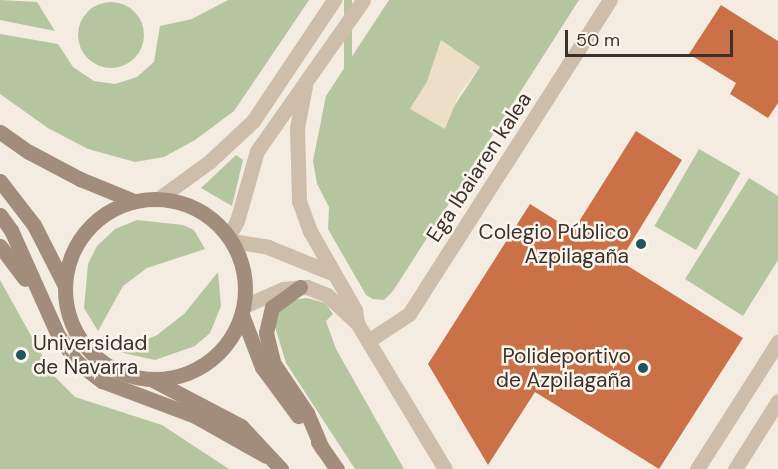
<!DOCTYPE html>
<meta charset="utf-8">
<style>
body{margin:0}
#map{position:relative;width:778px;height:469px;overflow:hidden;background:#f4ece0;font-family:"DM Sans",sans-serif}
div>[style]{position:absolute}
.green>*{inset:0;background:#b5c59f;transform-origin:0 0}
.round{border-radius:50%}
.plaza>*{inset:0;background:#eddfc7}
.building>*{inset:0;background:#cb7148}
.tertiary>*{height:15px;margin:-7.5px;padding:0 7.5px;transform-origin:7.5px;border-radius:7.5px;background:#cebdab}
.secondary>*{height:15px;margin:-7.5px;padding:0 7.5px;transform-origin:7.5px;border-radius:7.5px;background:#a28c7c}
.secondary>.ring{margin:-7.5px;padding:0;box-sizing:content-box;background:none;border:15px solid #a28c7c;border-radius:50%}
.dots>*{width:16px;height:16px;translate:-50% -50%;box-sizing:border-box;border:3px solid #fbf6ed;border-radius:50%}
span{translate:-50% -50%;white-space:nowrap;text-align:center;line-height:1.15;-webkit-text-stroke:5px #fbf6ed;paint-order:stroke}
.street-label{font-size:21px;color:#3b312a}
.poi-label{font-size:21px;color:#3b312a}
.right{translate:-100% -50%;text-align:right}
.left{translate:0 -50%;text-align:left}
.scale{position:absolute;left:565px;top:30px;width:168px;height:27px;box-sizing:border-box;border:3px solid #3b312a;border-top:0;padding-left:8px;font-size:18px;line-height:21px;white-space:nowrap;color:#3b312a;-webkit-text-stroke:4px #fbf6ed;paint-order:stroke}
</style>
<div id="map">
<div class="green">
<i style="clip-path:polygon(0 0,37px 2px,55px 31px,0 20px)"></i>
<i style="clip-path:polygon(228px 0,309px 0,234px 111px,195px 140px,164px 157px,135px 162px,88px 149px,48px 128px,0 94px,0 34px,58px 44px,73px 67px,94px 81px,115px 84px,137px 77px,154px 62px,160px 26px,192px 19px)"></i>
<i style="left:344px;top:0;width:8px;height:165px"></i>
<i style="clip-path:polygon(evenodd,389px 0,579px 0,393px 291px,384px 300px,373px 299px,366px 295px,328px 229px,329px 207px,317px 184px,313px 161px,326px 96px,389px 0,441px 41px,480px 67px,453px 108px,410px 109px,427px 82px,441px 41px)"></i>
<i class="round" style="left:78px;top:2px;width:66px;height:66px"></i>
<i style="left:699px;top:149px;width:48px;height:89px;rotate:30deg"></i>
<i style="clip-path:polygon(236px 155px,243px 160px,232px 206px,201px 188px)"></i>
<i style="clip-path:polygon(749px 178px,778px 196px,778px 260px,743px 316px,685px 279px)"></i>
<i style="clip-path:polygon(137px 220px,183px 225px,194px 230px,205px 249px,147px 268px,123px 286px,98px 331px,84px 308px,88px 264px,97px 246px,115px 229px)"></i>
<i style="clip-path:polygon(218px 272px,221px 306px,210px 333px,195px 346px,155px 360px,119px 352px,157px 335px,184px 314px)"></i>
<i style="clip-path:polygon(0 280px,53px 375px,75px 397px,162px 425px,229px 469px,0 469px)"></i>
<i style="clip-path:polygon(307px 298px,325px 303px,333px 314px,326px 321px,336px 349px,404px 469px,355px 469px,286px 363px,274px 323px,277px 313px,291px 300px)"></i>
</div>
<div class="plaza">
<i style="clip-path:polygon(441px 40px,480px 67px,459px 94px,445px 129px,410px 109px,427px 82px)"></i>
</div>
<div class="building">
<i style="clip-path:polygon(721px 5px,778px 41px,778px 103px,768px 118px,730px 94px,736px 83px,689px 54px)"></i>
<i style="clip-path:polygon(636px 131px,682px 160px,620px 261px,743px 338px,659px 469px,535px 392px,488px 465px,428px 364px,530px 204px,573px 231px)"></i>
</div>
<div class="tertiary">
<i style="left:305px;top:86px;width:43px;rotate:100.8deg"></i>
<i style="left:297px;top:128px;width:73px;rotate:88.4deg"></i>
<i style="left:299px;top:201px;width:32px;rotate:70deg"></i>
<i style="left:310px;top:231px;width:91px;rotate:60.3deg"></i>
<i style="left:355px;top:310px;width:13px;rotate:81deg"></i>
<i style="left:357px;top:323px;width:170px;rotate:58.9deg"></i>
<i style="left:158px;top:199px;width:63px;rotate:-36deg"></i>
<i style="left:209px;top:162px;width:60px;rotate:-43deg"></i>
<i style="left:253px;top:121px;width:146px;rotate:-56.2deg"></i>
<i style="left:228px;top:237px;width:18px;rotate:-61deg"></i>
<i style="left:237px;top:221px;width:73px;rotate:-74.1deg"></i>
<i style="left:257px;top:151px;width:184px;rotate:-54.9deg"></i>
<i style="left:232px;top:241px;width:36px;rotate:9deg"></i>
<i style="left:268px;top:247px;width:69px;rotate:22.1deg"></i>
<i style="left:244px;top:306px;width:43px;rotate:-23.6deg"></i>
<i style="left:283px;top:289px;width:24px;rotate:-5deg"></i>
<i style="left:307px;top:287px;width:22px;rotate:22deg"></i>
<i style="left:327px;top:295px;width:41px;rotate:43deg"></i>
<i style="left:368px;top:341px;width:49px;rotate:-33.4deg"></i>
<i style="left:409px;top:314px;width:373px;rotate:-57.4deg"></i>
<i style="left:697px;top:469px;width:151px;rotate:-57.5deg"></i>
<i style="left:735px;top:469px;width:80px;rotate:-57.7deg"></i>
</div>
<div class="secondary">
<i style="left:0;top:132px;width:35px;rotate:35deg"></i>
<i style="left:29px;top:152px;width:58px;rotate:27.9deg"></i>
<i style="left:80px;top:179px;width:58px;rotate:22.2deg"></i>
<i style="left:0;top:181px;width:56px;rotate:52.3deg"></i>
<i style="left:34px;top:225px;width:66px;rotate:63deg"></i>
<i class="ring" style="left:65px;top:199px;width:165px;height:165px"></i>
<i style="left:0;top:215px;width:19px;rotate:54deg"></i>
<i style="left:11px;top:230px;width:115px;rotate:65.9deg"></i>
<i style="left:58px;top:335px;width:32px;rotate:55deg"></i>
<i style="left:76px;top:361px;width:33px;rotate:38deg"></i>
<i style="left:102px;top:381px;width:99px;rotate:20.6deg"></i>
<i style="left:195px;top:416px;width:81px;rotate:29.4deg"></i>
<i style="left:0;top:246px;width:41px;rotate:52.9deg"></i>
<i style="left:300px;top:287px;width:34px;rotate:144deg"></i>
<i style="left:272px;top:307px;width:27px;rotate:103deg"></i>
<i style="left:266px;top:333px;width:32px;rotate:76deg"></i>
<i style="left:274px;top:364px;width:59px;rotate:56deg"></i>
<i style="left:307px;top:413px;width:38px;rotate:67deg"></i>
<i style="left:242px;top:315px;width:56px;rotate:69deg"></i>
<i style="left:262px;top:367px;width:61px;rotate:53.7deg"></i>
<i style="left:153px;top:380px;width:99px;rotate:27.6deg"></i>
<i style="left:241px;top:426px;width:59px;rotate:47.1deg"></i>
<i style="left:318px;top:442px;width:33px;rotate:55deg"></i>
</div>
<div class="dots">
<i style="left:641px;top:244px;background:#1d565f"></i>
<i style="left:21px;top:355px;background:#1d565f"></i>
<i style="left:643px;top:368px;background:#1d565f"></i>
</div>
<div class="street-label">
<span style="left:479px;top:167px;rotate:-57deg">Ega Ibaiaren kalea</span>
</div>
<div class="poi-label">
<span class="right" style="left:629px;top:244px">Colegio Público<br>Azpilagaña</span>
<span class="left" style="left:33px;top:355px">Universidad<br>de Navarra</span>
<span class="right" style="left:631px;top:368px">Polideportivo<br>de Azpilagaña</span>
</div>
<div class="scale">50 m</div>
</div>
